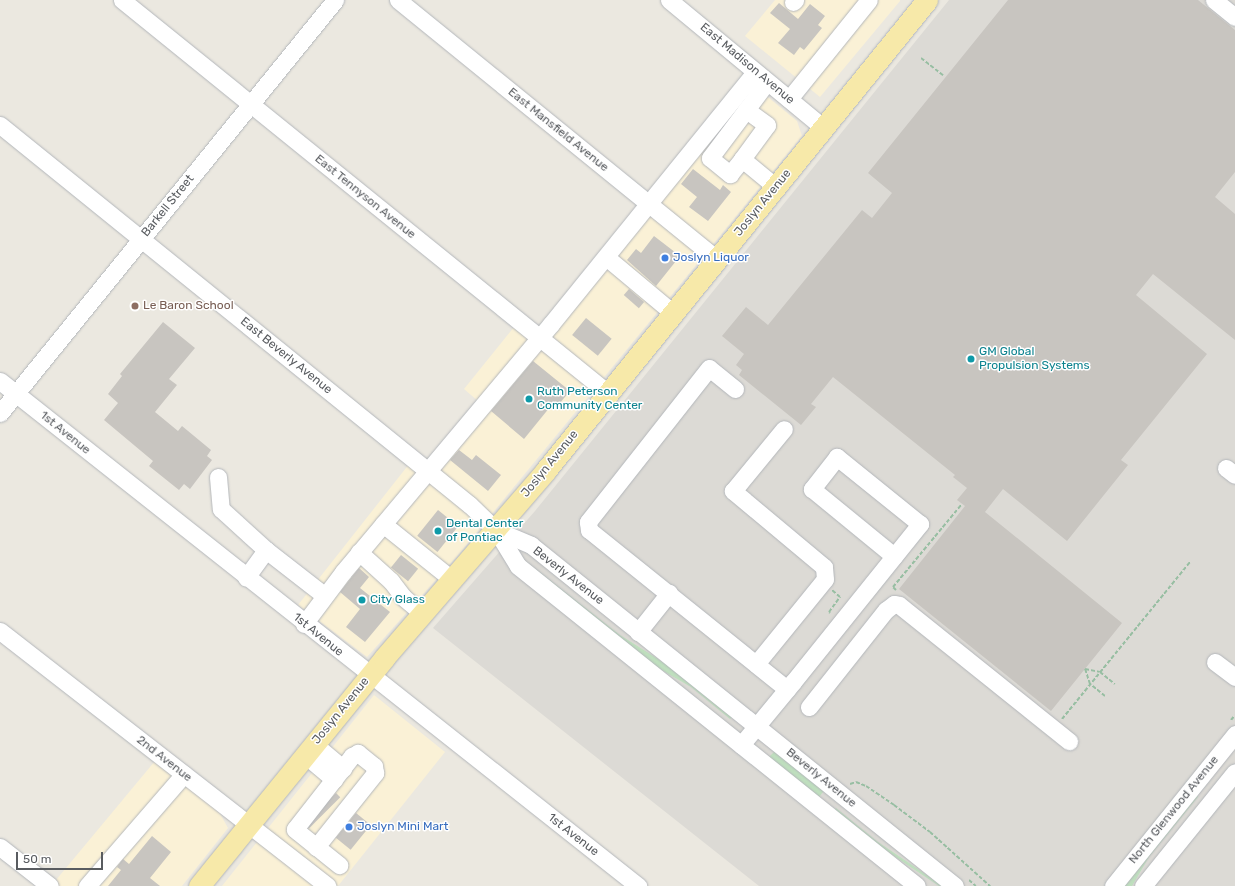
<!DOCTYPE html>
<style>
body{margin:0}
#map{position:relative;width:1235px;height:886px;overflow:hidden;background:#ebe8e0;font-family:Rubik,sans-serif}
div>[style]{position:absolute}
.commercial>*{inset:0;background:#faf1d6}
.industrial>*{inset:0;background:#dcdad5}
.green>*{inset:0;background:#bfe0be}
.building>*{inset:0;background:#c8c5c0;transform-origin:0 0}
.path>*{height:2px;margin-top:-1px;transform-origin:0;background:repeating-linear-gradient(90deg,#97bea2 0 4px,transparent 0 6px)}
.roads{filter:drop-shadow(0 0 1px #b3b6ba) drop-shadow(0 0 1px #b3b6ba)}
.minor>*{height:17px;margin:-8.5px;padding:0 8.5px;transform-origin:8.5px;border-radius:8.5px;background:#fff}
.major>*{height:21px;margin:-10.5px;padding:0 10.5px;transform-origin:10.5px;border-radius:10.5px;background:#f7e9a9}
.dots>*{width:11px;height:11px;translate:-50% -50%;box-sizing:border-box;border:2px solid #fff;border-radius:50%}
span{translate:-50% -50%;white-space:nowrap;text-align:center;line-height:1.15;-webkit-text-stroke:3px #fff;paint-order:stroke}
.street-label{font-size:12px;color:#595c60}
.shop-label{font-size:12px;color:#366cbe}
.left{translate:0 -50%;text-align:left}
.education-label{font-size:12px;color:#785e54}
.culture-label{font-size:12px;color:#0d838f}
.scale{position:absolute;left:16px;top:852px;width:87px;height:18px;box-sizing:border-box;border:2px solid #595c60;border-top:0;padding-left:5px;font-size:12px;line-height:14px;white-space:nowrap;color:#595c60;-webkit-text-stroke:3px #fff;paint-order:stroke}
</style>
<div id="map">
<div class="commercial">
<i style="clip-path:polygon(775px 0,900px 0,900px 1px,820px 97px,745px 36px)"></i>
<i style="clip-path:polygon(746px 79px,797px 121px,802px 136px,459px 554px,367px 657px,298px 605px,417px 454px,428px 463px,478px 401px,464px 389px,523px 316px,541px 329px)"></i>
<i style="clip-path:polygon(374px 695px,445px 752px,338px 886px,222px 886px)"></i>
<i style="clip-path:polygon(155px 761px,219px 812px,228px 828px,182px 886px,51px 886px)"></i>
</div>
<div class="industrial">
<i style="clip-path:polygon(949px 0,1235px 0,1235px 886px,759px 886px,433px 628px,535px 511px)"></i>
</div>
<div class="green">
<i style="clip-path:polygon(523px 559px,620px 635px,669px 666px,732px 717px,730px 719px,691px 687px,653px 665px)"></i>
<i style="clip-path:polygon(775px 751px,824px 790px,823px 792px,819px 797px,769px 757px)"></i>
<i style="clip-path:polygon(1197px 794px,1198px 797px,1149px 857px,1132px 886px,1122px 886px)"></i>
<i style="clip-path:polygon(836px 808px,878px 842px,943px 886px,939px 886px,873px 842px,834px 810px)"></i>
</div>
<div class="building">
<i style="clip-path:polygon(1008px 0,1198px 0,1235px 30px,1235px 172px,1215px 197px,1235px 214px,1235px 340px,1153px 274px,1136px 295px,1207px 354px,1121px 460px,1128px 465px,1067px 541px,1003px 489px,985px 512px,1122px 623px,1051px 711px,899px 589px,965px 506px,957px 500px,967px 488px,953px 477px,955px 475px,833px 377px,811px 404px,816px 407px,801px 425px,739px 375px,742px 370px,736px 365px,744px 354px,722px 336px,746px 307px,768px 325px,862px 210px,872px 218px,892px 193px,868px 173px)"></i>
<i style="clip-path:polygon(779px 3px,798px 19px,810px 4px,825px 16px,818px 25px,822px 28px,804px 50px,800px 47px,794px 55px,778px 43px,790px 29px,770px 13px)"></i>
<i style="clip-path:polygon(693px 169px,720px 190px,723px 185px,731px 192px,708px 221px,689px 207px,697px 197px,681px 184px)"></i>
<i style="clip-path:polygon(654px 236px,680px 256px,656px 286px,627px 260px,636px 249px,641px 253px)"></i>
<i style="left:629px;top:289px;width:20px;height:8px;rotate:41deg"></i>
<i style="left:586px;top:318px;width:33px;height:22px;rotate:39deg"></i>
<i style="clip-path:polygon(163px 322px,195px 348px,169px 379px,177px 385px,155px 412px,178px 431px,182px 426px,211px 450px,207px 456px,212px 460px,190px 489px,184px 484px,179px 490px,149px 466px,153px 461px,104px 420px,118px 403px,108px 394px,122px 376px,120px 374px)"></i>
<i style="clip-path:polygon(533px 361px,570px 391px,554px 410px,550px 407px,524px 439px,491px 411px)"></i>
<i style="clip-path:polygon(459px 450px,472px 460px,476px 455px,501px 475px,488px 491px,450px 460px)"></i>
<i style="left:438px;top:510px;width:26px;height:33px;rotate:39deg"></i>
<i style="left:401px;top:555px;width:22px;height:16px;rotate:39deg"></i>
<i style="clip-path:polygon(359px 568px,369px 577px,360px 588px,390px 612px,365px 642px,346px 627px,360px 609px,340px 592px)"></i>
<i style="left:336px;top:793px;width:6px;height:44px;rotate:45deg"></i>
<i style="left:356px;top:813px;width:19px;height:32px;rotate:39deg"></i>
<i style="clip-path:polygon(152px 836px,171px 852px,150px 878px,160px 886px,108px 886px,121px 870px,117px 867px,123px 859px,129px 864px)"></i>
</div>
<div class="path">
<i style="left:921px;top:58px;width:28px;rotate:38deg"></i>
<i style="left:896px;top:590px;width:4px;rotate:-135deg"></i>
<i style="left:893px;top:587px;width:107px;rotate:-50.3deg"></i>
<i style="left:830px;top:613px;width:1px;rotate:-135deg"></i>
<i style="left:829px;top:612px;width:19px;rotate:-54deg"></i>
<i style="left:840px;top:597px;width:11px;rotate:-139deg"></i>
<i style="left:1105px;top:696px;width:19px;rotate:-141deg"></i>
<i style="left:1090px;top:684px;width:16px;rotate:-108deg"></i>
<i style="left:1085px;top:669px;width:15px;rotate:11deg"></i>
<i style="left:1100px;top:672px;width:19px;rotate:39deg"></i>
<i style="left:1062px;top:719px;width:203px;rotate:-50.8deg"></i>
<i style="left:1231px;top:720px;width:6px;rotate:-51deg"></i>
<i style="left:850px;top:784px;width:6px;rotate:-18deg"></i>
<i style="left:856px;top:782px;width:11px;rotate:22deg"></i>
<i style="left:866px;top:786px;width:34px;rotate:34deg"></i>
<i style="left:894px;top:805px;width:45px;rotate:36.9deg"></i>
<i style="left:930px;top:832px;width:81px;rotate:42deg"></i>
<i style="left:969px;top:880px;width:9px;rotate:41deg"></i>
</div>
<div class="roads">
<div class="minor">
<i style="left:122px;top:0;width:625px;rotate:38.96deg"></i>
<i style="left:398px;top:0;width:411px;rotate:39.1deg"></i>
<i style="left:669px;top:0;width:201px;rotate:39.6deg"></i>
<i style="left:1214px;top:0;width:27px;rotate:39deg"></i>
<i style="left:793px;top:2px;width:3px;rotate:-45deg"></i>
<i style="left:767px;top:82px;width:95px;rotate:126.9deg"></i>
<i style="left:710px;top:158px;width:26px;rotate:39deg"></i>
<i style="left:730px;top:174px;width:19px;rotate:-51deg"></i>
<i style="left:742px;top:159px;width:44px;rotate:39.5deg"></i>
<i style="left:789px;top:99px;width:127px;rotate:-51.1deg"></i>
<i style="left:0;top:125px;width:604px;rotate:38.96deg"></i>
<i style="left:470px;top:505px;width:36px;rotate:44deg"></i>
<i style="left:496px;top:530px;width:42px;rotate:58.6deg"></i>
<i style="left:518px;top:566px;width:511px;rotate:38.73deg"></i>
<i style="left:742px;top:159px;width:42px;rotate:-53.7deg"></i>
<i style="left:767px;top:125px;width:26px;rotate:-144deg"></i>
<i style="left:606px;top:257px;width:87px;rotate:39.9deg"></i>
<i style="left:0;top:381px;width:814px;rotate:38.36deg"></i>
<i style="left:735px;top:389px;width:33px;rotate:-141deg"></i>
<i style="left:709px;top:368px;width:196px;rotate:128.2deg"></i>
<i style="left:588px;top:522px;width:8px;rotate:83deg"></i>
<i style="left:589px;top:530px;width:254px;rotate:38.8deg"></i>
<i style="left:0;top:413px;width:532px;rotate:-50.95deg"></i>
<i style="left:1226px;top:468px;width:11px;rotate:38deg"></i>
<i style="left:218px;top:477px;width:32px;rotate:85deg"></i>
<i style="left:221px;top:509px;width:61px;rotate:42.3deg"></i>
<i style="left:266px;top:550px;width:34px;rotate:126deg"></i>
<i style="left:383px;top:524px;width:90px;rotate:38.7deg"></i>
<i style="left:496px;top:530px;width:38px;rotate:23deg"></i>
<i style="left:531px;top:545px;width:544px;rotate:38.81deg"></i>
<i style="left:266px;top:550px;width:68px;rotate:37.9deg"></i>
<i style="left:359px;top:552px;width:43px;rotate:42.2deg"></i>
<i style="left:391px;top:581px;width:20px;rotate:53deg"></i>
<i style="left:403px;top:597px;width:26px;rotate:40deg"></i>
<i style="left:304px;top:624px;width:65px;rotate:-53.1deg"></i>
<i style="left:343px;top:572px;width:324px;rotate:-50deg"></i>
<i style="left:551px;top:324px;width:324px;rotate:-51deg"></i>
<i style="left:0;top:631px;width:415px;rotate:37.9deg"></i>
<i style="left:638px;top:632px;width:50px;rotate:-51.5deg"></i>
<i style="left:1215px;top:662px;width:25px;rotate:37deg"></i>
<i style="left:756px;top:664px;width:109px;rotate:-50.9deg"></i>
<i style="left:825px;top:579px;width:12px;rotate:-95deg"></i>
<i style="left:824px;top:567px;width:119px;rotate:-140.1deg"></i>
<i style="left:733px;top:491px;width:80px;rotate:-50.6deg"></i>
<i style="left:809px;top:707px;width:124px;rotate:-51.6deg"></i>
<i style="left:886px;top:610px;width:10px;rotate:-37deg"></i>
<i style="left:894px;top:604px;width:5px;rotate:11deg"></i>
<i style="left:899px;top:605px;width:218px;rotate:38.7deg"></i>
<i style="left:314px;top:744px;width:38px;rotate:40deg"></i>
<i style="left:741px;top:745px;width:82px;rotate:-50.5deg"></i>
<i style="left:793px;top:682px;width:203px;rotate:-51.2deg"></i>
<i style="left:920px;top:524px;width:107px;rotate:-141.1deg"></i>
<i style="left:837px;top:457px;width:41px;rotate:128deg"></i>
<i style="left:812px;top:489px;width:106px;rotate:39.3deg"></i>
<i style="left:305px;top:755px;width:38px;rotate:40deg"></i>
<i style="left:0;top:847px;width:63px;rotate:38deg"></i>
<i style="left:316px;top:847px;width:95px;rotate:-51.4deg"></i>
<i style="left:375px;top:773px;width:7px;rotate:-98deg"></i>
<i style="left:374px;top:766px;width:21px;rotate:-141deg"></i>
<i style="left:358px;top:753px;width:7px;rotate:153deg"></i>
<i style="left:352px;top:756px;width:93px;rotate:128deg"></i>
<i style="left:295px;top:829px;width:4px;rotate:45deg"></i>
<i style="left:298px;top:832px;width:53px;rotate:38.8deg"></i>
<i style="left:87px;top:886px;width:148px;rotate:-49.1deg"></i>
<i style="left:1113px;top:886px;width:195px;rotate:-51.2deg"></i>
<i style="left:1143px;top:886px;width:146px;rotate:-51.1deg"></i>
</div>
<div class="major">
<i style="left:199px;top:886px;width:294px;rotate:-50.9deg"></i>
<i style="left:384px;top:658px;width:248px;rotate:-49.2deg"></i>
<i style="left:546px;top:470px;width:605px;rotate:-50.97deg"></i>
</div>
</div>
<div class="dots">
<i style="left:665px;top:258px;background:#3f7fe0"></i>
<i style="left:135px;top:306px;background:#8d6e63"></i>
<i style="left:971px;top:359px;background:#0f9aa8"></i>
<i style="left:529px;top:399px;background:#0f9aa8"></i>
<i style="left:438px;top:531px;background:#0f9aa8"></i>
<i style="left:362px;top:600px;background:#0f9aa8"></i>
<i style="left:349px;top:827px;background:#3f7fe0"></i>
</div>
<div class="street-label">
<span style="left:747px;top:64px;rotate:40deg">East Madison Avenue</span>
<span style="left:558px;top:130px;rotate:39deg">East Mansfield Avenue</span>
<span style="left:365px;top:197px;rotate:39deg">East Tennyson Avenue</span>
<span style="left:763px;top:203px;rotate:-51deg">Joslyn Avenue</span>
<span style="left:168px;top:206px;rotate:-51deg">Barkell Street</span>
<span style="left:286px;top:356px;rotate:39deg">East Beverly Avenue</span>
<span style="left:65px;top:433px;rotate:39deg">1st Avenue</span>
<span style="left:550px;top:464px;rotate:-51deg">Joslyn Avenue</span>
<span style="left:568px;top:576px;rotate:38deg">Beverly Avenue</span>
<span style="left:318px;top:635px;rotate:39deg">1st Avenue</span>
<span style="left:341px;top:711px;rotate:-51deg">Joslyn Avenue</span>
<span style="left:164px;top:759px;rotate:38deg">2nd Avenue</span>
<span style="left:821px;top:778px;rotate:39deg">Beverly Avenue</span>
<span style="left:1174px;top:810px;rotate:-51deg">North Glenwood Avenue</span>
<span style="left:573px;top:835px;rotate:38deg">1st Avenue</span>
</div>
<div class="shop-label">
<span class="left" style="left:673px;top:258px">Joslyn Liquor</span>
<span class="left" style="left:357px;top:827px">Joslyn Mini Mart</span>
</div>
<div class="education-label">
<span class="left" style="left:143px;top:306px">Le Baron School</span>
</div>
<div class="culture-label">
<span class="left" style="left:979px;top:359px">GM Global<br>Propulsion Systems</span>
<span class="left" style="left:537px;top:399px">Ruth Peterson<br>Community Center</span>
<span class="left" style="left:446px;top:531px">Dental Center<br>of Pontiac</span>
<span class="left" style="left:370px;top:600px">City Glass</span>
</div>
<div class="scale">50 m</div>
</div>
